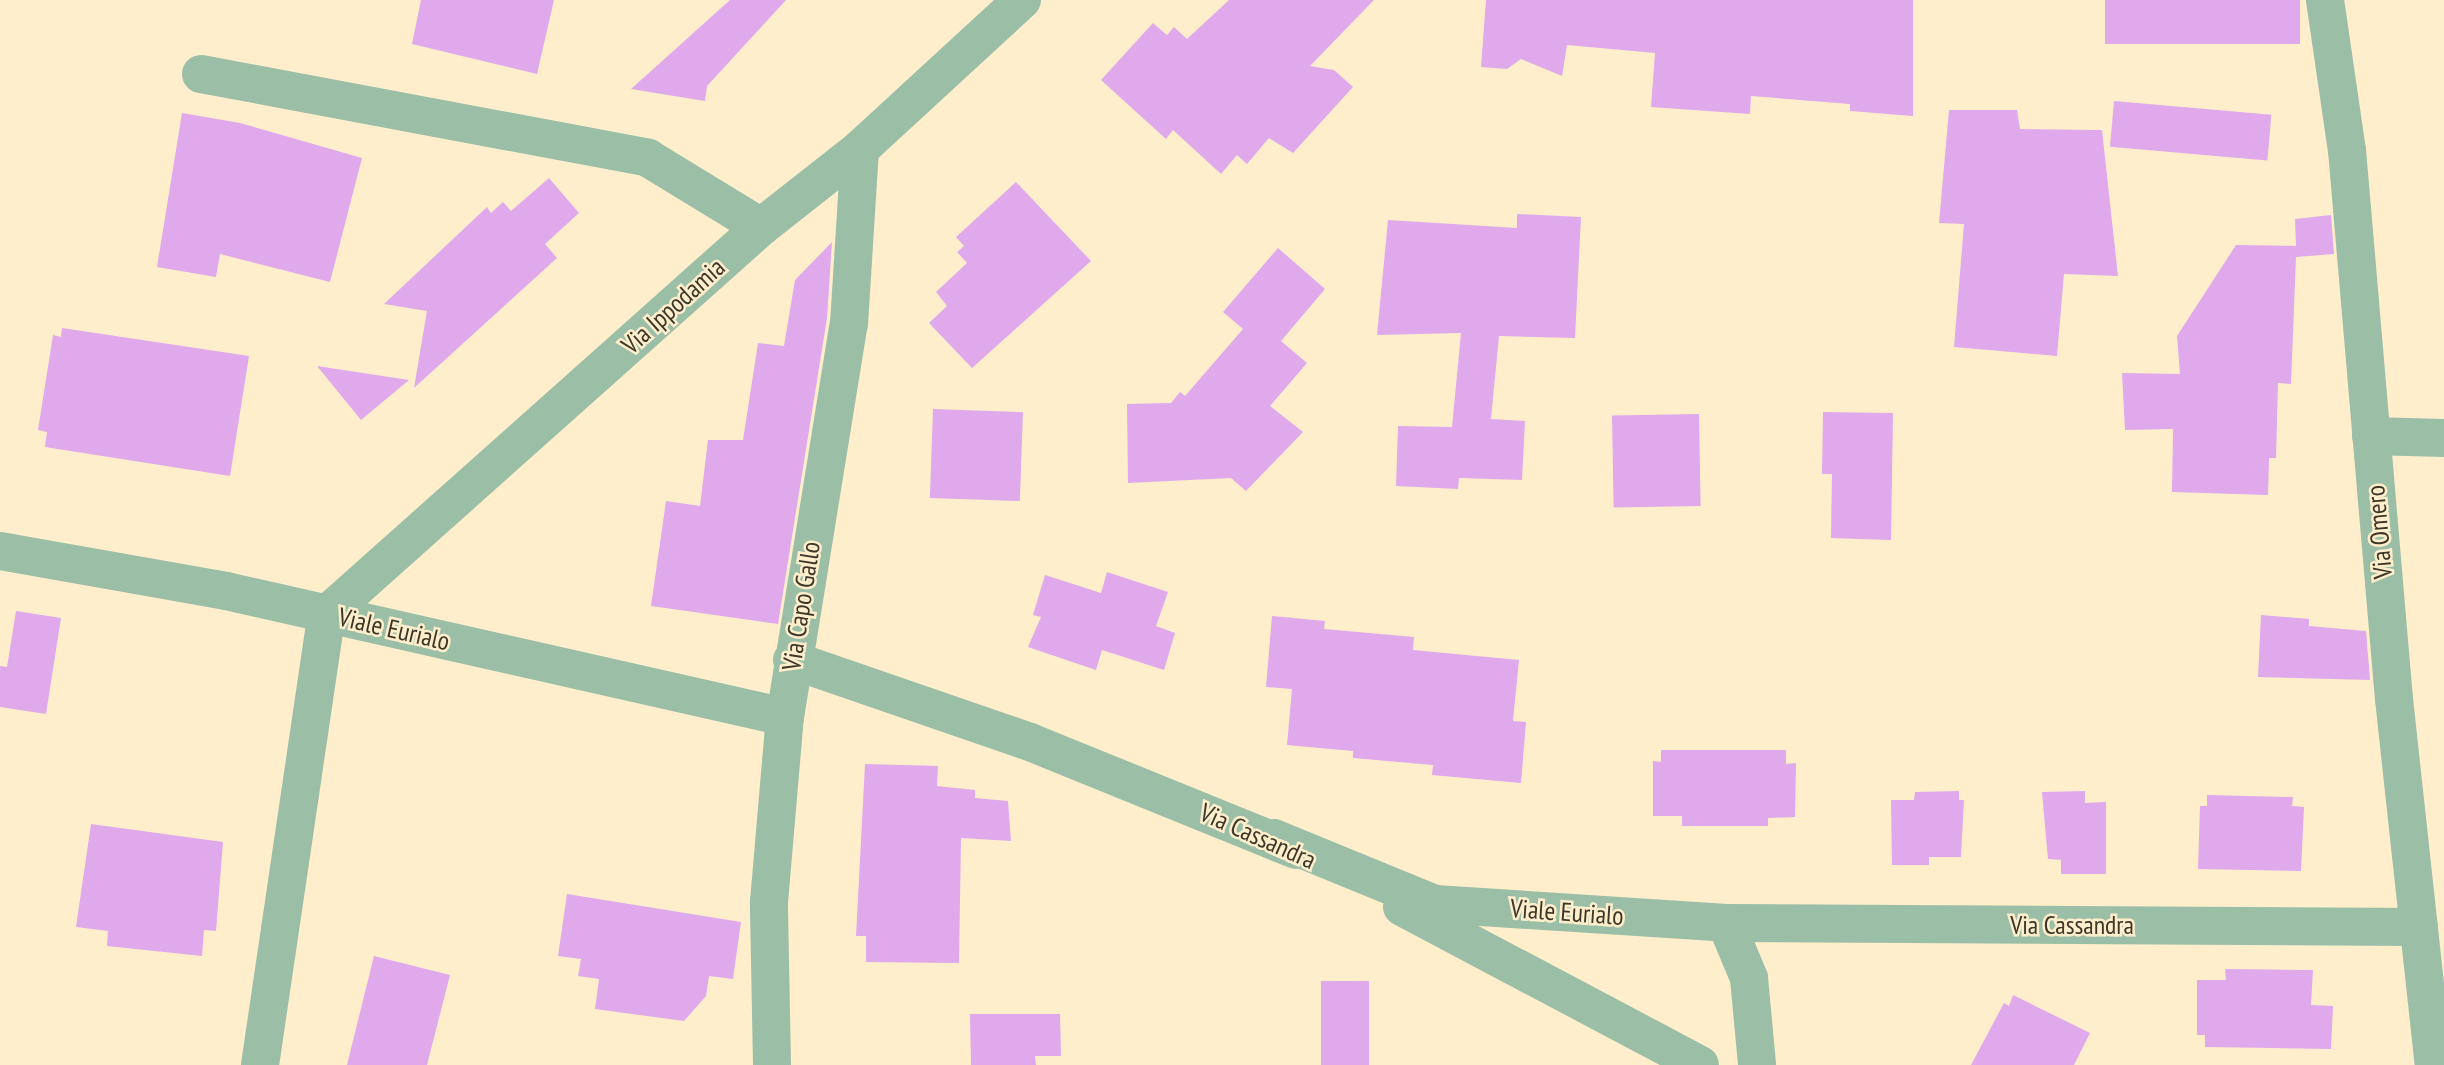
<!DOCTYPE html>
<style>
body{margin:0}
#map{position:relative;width:2444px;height:1065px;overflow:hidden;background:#feeecc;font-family:"PT Sans Narrow",sans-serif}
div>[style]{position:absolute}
.building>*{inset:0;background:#e0a9ec;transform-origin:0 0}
.street>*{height:38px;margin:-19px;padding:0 19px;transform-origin:19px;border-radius:19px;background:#9bbea7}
span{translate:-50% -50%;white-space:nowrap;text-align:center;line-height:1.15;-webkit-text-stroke:5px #feeecc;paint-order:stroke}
.street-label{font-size:26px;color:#3d3729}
</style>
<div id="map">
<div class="building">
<i style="clip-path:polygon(421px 0,554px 0,537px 74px,412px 44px)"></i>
<i style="clip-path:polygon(730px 0,786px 0,707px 86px,705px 101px,631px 89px)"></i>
<i style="clip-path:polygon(1229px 0,1374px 0,1310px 66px,1334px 70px,1353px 87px,1293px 153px,1269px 138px,1247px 164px,1237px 155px,1221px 174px,1173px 130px,1166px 139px,1101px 80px,1153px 23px,1167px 35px,1174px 27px,1187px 39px)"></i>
<i style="clip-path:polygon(1486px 0,1913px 0,1913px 116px,1850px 111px,1850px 104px,1751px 96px,1750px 114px,1651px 107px,1655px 53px,1567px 45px,1562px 76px,1521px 59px,1507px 69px,1481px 67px)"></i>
<i style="left:2105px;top:0;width:195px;height:44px"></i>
<i style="left:2114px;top:101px;width:158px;height:46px;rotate:5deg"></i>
<i style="clip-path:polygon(1949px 110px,2017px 110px,2020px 129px,2102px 130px,2118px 276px,2064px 274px,2057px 356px,1954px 347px,1964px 224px,1939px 223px)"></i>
<i style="clip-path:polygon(182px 113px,240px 123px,362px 158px,330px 282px,220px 254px,216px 277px,157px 267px)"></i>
<i style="clip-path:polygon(549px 178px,579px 213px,545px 244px,557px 258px,414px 388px,427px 311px,384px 304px,487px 207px,491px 213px,503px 202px,511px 211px)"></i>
<i style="clip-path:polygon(1016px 182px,1091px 261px,972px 368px,929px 323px,947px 306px,936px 292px,967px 263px,957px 252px,964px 246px,956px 237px)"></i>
<i style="clip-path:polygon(1517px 214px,1581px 217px,1575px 338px,1499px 336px,1491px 419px,1525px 421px,1522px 480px,1459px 478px,1458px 489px,1396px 486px,1398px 426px,1452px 427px,1461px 333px,1377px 335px,1388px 220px,1517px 228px)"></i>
<i style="clip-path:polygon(2331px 215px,2334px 254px,2296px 257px,2291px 384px,2278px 383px,2276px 458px,2269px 458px,2268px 495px,2172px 492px,2173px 429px,2125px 430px,2122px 373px,2180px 374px,2177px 336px,2236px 245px,2296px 246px,2295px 219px)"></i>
<i style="clip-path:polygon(832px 242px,827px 318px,778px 624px,651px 606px,666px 501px,700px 506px,708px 440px,743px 440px,758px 343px,784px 346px,795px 280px)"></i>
<i style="clip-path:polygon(1278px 248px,1325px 289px,1281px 341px,1307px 363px,1270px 406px,1303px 432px,1246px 491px,1231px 478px,1128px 483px,1127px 404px,1171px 403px,1180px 392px,1185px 396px,1243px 329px,1223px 312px)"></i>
<i style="clip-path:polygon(62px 328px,249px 356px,230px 476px,45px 447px,47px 432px,38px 430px,53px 335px,61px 337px)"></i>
<i style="clip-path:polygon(317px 366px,409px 380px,361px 420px)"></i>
<i style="left:933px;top:409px;width:90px;height:89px;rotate:2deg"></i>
<i style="clip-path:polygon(1823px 412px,1893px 413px,1891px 540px,1831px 538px,1832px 474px,1822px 474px)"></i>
<i style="left:1699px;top:414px;width:92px;height:87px;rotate:89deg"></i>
<i style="clip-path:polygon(1107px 572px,1168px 592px,1156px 626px,1175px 633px,1164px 670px,1102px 650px,1096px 670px,1028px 647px,1041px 617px,1033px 615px,1045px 575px,1101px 593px)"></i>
<i style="clip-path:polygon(16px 611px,61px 618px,46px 714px,0 707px,0 666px,7px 667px)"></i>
<i style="clip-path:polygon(2261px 615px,2309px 619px,2309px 626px,2366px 631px,2370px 680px,2258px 677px)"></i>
<i style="clip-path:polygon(1272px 616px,1325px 621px,1324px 629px,1414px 637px,1413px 650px,1519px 660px,1513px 721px,1526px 722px,1521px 783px,1432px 775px,1433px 765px,1353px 758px,1353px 751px,1287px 745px,1292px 689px,1266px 687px)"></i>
<i style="clip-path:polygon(1661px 750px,1786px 750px,1786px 764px,1796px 763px,1795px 817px,1768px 818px,1768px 826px,1682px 826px,1682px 816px,1653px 816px,1653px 761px,1661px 762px)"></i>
<i style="clip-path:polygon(865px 764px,938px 766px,937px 786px,975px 790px,975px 798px,1008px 801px,1011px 841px,961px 838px,959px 963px,866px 962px,866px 936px,856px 936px)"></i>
<i style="clip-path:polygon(1959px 791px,1959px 800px,1964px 800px,1961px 857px,1929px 857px,1929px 865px,1892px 865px,1891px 800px,1914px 800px,1915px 792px)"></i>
<i style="clip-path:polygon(2085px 791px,2085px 803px,2106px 802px,2106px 874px,2061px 874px,2061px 860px,2048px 859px,2042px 792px)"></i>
<i style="clip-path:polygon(2207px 795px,2293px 797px,2292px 806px,2304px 807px,2301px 871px,2198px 869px,2200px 806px,2207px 806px)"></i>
<i style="clip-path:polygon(91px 824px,223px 842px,216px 931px,204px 930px,202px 956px,107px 946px,108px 931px,76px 927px)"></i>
<i style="clip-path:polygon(567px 894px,741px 922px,733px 979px,709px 976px,706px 996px,684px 1021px,595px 1009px,599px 979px,578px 976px,581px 959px,558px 956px)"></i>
<i style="clip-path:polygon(374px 956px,450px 975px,427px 1065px,347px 1065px)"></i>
<i style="clip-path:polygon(2225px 969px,2313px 970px,2311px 1005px,2333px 1006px,2331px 1049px,2205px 1047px,2205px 1035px,2197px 1035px,2197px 980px,2226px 980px)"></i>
<i style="left:1321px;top:981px;width:48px;height:84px"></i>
<i style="clip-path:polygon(2013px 995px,2090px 1033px,2074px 1065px,1971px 1065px,2004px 1003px,2009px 1006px)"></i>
<i style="clip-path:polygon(970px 1014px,1060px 1014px,1061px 1056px,1035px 1056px,1036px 1065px,971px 1065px)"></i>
</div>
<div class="street">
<i style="left:2325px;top:0;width:152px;rotate:81.7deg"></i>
<i style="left:2347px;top:150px;width:551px;rotate:85.11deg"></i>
<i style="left:2394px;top:699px;width:368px;rotate:83.8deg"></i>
<i style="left:201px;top:74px;width:455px;rotate:10.6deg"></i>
<i style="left:648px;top:158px;width:132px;rotate:31.4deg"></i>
<i style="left:2371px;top:436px;width:73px;rotate:1.6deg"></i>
<i style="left:0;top:551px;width:230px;rotate:10deg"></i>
<i style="left:226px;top:591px;width:573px;rotate:12.7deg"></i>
<i style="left:792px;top:660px;width:252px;rotate:19deg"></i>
<i style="left:1030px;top:742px;width:287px;rotate:22.1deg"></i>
<i style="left:1274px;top:838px;width:174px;rotate:22.3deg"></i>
<i style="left:1435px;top:904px;width:292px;rotate:3.7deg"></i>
<i style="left:1726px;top:923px;width:693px;rotate:0.33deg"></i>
<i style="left:1402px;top:907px;width:337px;rotate:27.9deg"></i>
<i style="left:1726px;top:923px;width:60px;rotate:67.3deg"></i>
<i style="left:1749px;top:978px;width:87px;rotate:84.7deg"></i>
<i style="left:260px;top:1065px;width:456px;rotate:-81.6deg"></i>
<i style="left:327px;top:614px;width:581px;rotate:-41.72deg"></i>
<i style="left:761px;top:227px;width:126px;rotate:-38.2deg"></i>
<i style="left:860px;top:149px;width:220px;rotate:-42.6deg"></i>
<i style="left:772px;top:1065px;width:163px;rotate:-91.1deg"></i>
<i style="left:769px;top:902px;width:186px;rotate:-85.1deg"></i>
<i style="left:785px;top:717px;width:398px;rotate:-80.8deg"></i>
<i style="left:849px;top:324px;width:175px;rotate:-86.4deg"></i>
</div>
<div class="street-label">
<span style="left:673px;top:306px;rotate:-42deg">Via Ippodamia</span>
<span style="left:2379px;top:532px;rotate:-95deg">Via Omero</span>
<span style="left:801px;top:606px;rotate:-81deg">Via Capo Gallo</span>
<span style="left:394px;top:629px;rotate:13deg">Viale Eurialo</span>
<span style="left:1258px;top:836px;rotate:24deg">Via Cassandra</span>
<span style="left:1567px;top:912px;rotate:4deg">Viale Eurialo</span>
<span style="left:2072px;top:925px">Via Cassandra</span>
</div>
</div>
